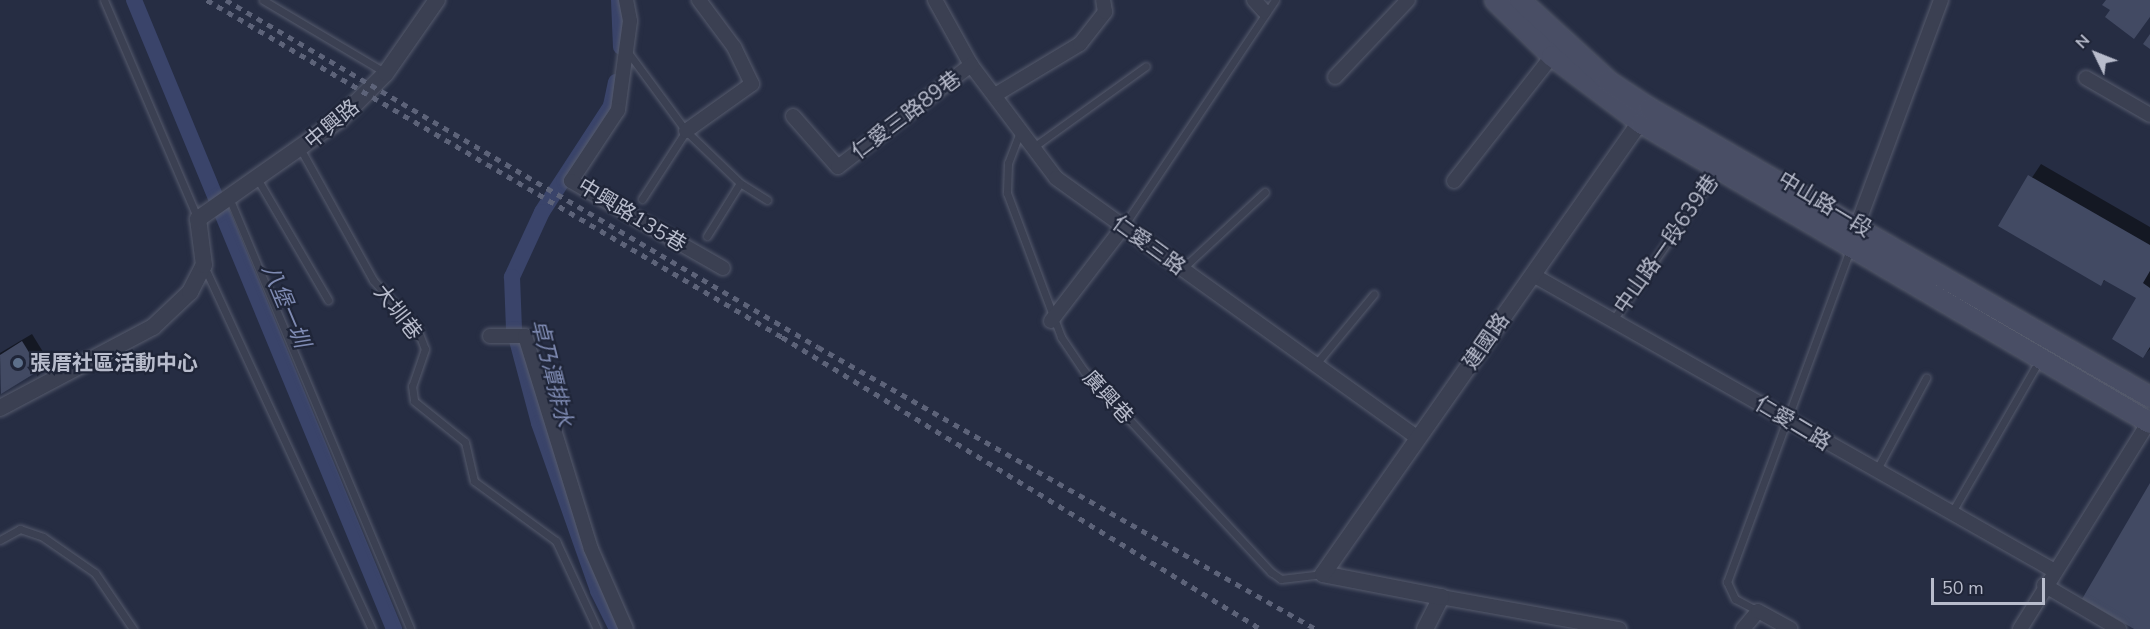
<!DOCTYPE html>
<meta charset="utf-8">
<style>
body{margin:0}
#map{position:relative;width:2150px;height:629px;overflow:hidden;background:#262d43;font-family:"Nunito Sans","Noto Sans TC",sans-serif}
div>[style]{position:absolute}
.shadow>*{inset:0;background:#0007}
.canal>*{height:16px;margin:-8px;padding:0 8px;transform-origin:8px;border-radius:8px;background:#3a446a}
.building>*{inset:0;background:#424a63}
.roads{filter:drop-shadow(0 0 2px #565b6d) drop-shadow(0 0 2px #565b6d)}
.service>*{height:7px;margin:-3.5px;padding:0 3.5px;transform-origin:3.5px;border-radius:3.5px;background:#3b4052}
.minor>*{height:14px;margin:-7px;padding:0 7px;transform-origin:7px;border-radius:7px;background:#3b4052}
.tertiary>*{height:16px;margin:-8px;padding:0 8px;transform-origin:8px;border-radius:8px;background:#3b4052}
.secondary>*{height:20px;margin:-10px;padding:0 10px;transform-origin:10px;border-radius:10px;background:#494e65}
.rail>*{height:4.5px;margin-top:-2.25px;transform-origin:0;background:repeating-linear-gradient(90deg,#5d6379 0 6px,transparent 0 12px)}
.dots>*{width:16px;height:16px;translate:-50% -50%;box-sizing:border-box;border:3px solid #1f2538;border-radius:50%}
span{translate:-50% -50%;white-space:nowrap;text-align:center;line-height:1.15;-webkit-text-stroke:4.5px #1f2538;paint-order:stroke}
.street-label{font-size:21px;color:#b8bccc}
.poi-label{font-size:21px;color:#b8bccc;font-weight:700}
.left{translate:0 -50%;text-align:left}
.water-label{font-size:22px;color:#7f8bb3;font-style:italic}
.north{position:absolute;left:2066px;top:24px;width:60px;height:60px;-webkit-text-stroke:4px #1f2538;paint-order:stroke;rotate:313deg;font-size:16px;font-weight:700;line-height:24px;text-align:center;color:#b8bccc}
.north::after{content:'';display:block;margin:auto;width:21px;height:27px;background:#b8bccc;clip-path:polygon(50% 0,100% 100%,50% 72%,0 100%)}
.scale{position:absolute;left:1931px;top:578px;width:114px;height:27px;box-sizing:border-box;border:3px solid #b8bccc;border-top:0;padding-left:8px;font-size:18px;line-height:21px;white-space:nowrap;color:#b8bccc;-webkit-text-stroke:4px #1f2538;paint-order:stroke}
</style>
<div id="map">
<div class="shadow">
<i style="clip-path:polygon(2041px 164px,2150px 227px,2150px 349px,2143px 356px,2138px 297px,2106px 279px,2101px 284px,2000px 225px)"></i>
<i style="clip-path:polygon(32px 334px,48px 360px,2px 392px,0 353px)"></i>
</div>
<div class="canal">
<i style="left:134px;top:0;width:681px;rotate:67.54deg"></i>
<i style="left:619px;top:0;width:47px;rotate:87.6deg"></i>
<i style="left:616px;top:82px;width:25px;rotate:102deg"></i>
<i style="left:611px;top:106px;width:126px;rotate:123.1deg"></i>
<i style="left:542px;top:212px;width:72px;rotate:114.8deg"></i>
<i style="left:512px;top:277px;width:52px;rotate:87.8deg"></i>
<i style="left:514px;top:329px;width:97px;rotate:75.1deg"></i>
<i style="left:539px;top:423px;width:178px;rotate:70.6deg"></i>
<i style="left:598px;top:591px;width:42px;rotate:63.4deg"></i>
</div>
<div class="building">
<i style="clip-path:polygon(2106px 0,2150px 0,2150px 17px,2134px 39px,2105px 17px,2110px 10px,2102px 5px)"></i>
<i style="clip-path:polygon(2150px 34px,2150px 49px,2143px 44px)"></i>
<i style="clip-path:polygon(2028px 175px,2150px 245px,2150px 271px,2143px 283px,2150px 288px,2150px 347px,2143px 358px,2112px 339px,2136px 298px,2104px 280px,2101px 286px,1998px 226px)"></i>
<i style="clip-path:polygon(22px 341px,40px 370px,1px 394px,0 355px)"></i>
<i style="clip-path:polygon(2150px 483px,2150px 629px,2134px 629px,2082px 599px)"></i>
</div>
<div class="roads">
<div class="service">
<i style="left:104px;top:0;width:238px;rotate:66.8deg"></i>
<i style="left:263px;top:0;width:143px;rotate:30.7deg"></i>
<i style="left:627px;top:51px;width:99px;rotate:53.6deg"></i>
<i style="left:686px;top:131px;width:75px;rotate:43.9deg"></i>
<i style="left:740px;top:183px;width:32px;rotate:32deg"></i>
<i style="left:1020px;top:132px;width:33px;rotate:111deg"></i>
<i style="left:1008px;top:163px;width:30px;rotate:92deg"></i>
<i style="left:1007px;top:193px;width:154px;rotate:69.4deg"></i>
<i style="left:1061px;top:337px;width:41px;rotate:55.9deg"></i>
<i style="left:1084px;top:371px;width:275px;rotate:47.1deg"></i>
<i style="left:1271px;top:572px;width:12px;rotate:35deg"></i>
<i style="left:1281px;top:579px;width:42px;rotate:-6.8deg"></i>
<i style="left:1032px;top:148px;width:140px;rotate:-35.7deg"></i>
<i style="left:301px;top:150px;width:149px;rotate:61deg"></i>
<i style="left:373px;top:280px;width:68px;rotate:48.6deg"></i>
<i style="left:418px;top:331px;width:19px;rotate:69deg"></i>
<i style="left:425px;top:349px;width:39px;rotate:109deg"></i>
<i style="left:412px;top:386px;width:15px;rotate:82deg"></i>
<i style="left:414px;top:401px;width:65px;rotate:38.8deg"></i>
<i style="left:465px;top:442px;width:40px;rotate:77deg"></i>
<i style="left:474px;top:481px;width:102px;rotate:36.2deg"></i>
<i style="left:556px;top:541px;width:97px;rotate:65deg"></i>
<i style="left:258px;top:180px;width:139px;rotate:59.7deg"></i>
<i style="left:642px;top:199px;width:81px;rotate:-57.1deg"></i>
<i style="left:230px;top:200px;width:465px;rotate:67.2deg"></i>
<i style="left:1123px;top:227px;width:273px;rotate:-56.2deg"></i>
<i style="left:707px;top:236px;width:62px;rotate:-58.1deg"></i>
<i style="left:204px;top:266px;width:400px;rotate:65.2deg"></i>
<i style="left:1182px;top:269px;width:113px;rotate:-42.9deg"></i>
<i style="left:1613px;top:320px;width:183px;rotate:-55deg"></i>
<i style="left:1315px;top:365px;width:92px;rotate:-50.3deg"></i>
<i style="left:1876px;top:471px;width:106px;rotate:-61.7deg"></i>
<i style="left:1952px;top:512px;width:174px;rotate:-60.1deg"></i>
<i style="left:0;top:540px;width:23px;rotate:-29deg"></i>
<i style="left:20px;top:529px;width:24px;rotate:19deg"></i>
<i style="left:43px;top:537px;width:63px;rotate:34.7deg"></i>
<i style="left:95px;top:573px;width:68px;rotate:55.8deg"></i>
<i style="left:1758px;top:611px;width:26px;rotate:-152deg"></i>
<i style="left:1735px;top:599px;width:19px;rotate:-115deg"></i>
<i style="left:1727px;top:582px;width:355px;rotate:-69.7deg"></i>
</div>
<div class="minor">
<i style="left:626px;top:0;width:21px;rotate:79deg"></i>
<i style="left:630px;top:21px;width:90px;rotate:97.7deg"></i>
<i style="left:618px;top:110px;width:85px;rotate:123.5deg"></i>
<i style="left:571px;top:181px;width:175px;rotate:29.8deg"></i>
<i style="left:935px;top:0;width:74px;rotate:61deg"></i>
<i style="left:971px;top:65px;width:141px;rotate:53deg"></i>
<i style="left:1056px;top:178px;width:446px;rotate:35.7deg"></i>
<i style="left:1254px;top:0;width:15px;rotate:48deg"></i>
<i style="left:1335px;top:77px;width:106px;rotate:-46.5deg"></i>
<i style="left:2086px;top:78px;width:74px;rotate:30deg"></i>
<i style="left:995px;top:95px;width:99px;rotate:-31deg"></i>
<i style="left:1080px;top:44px;width:41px;rotate:-52deg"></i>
<i style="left:1105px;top:12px;width:12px;rotate:-99deg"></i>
<i style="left:793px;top:116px;width:68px;rotate:48.6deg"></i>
<i style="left:838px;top:167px;width:168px;rotate:-37.5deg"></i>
<i style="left:686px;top:131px;width:81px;rotate:-35.5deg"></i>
<i style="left:752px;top:84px;width:41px;rotate:-115.9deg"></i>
<i style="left:734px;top:47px;width:59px;rotate:-126.7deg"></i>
<i style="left:1454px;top:181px;width:159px;rotate:-51.9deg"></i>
<i style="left:1854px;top:234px;width:250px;rotate:-69.6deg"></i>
<i style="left:1533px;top:275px;width:598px;rotate:29.57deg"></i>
<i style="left:1051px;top:321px;width:118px;rotate:-52.5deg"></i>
<i style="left:490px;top:336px;width:35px"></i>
<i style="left:525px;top:336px;width:223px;rotate:72.8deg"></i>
<i style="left:591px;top:549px;width:87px;rotate:66.4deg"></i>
<i style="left:2044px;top:585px;width:87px;rotate:30.4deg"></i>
<i style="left:1441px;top:597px;width:181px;rotate:10.2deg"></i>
<i style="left:1743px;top:629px;width:23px;rotate:-50deg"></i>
<i style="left:1758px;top:611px;width:37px;rotate:29deg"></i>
<i style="left:2020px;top:629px;width:246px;rotate:-58.1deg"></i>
</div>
<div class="tertiary">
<i style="left:0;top:408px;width:173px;rotate:-27.9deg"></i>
<i style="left:153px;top:327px;width:51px;rotate:-43.4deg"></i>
<i style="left:190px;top:292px;width:30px;rotate:-63deg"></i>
<i style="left:204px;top:265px;width:46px;rotate:-97.4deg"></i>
<i style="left:198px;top:219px;width:172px;rotate:-35.1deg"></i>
<i style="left:339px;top:120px;width:66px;rotate:-45deg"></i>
<i style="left:386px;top:73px;width:89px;rotate:-55.1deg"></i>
<i style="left:1425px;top:629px;width:36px;rotate:-63deg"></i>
<i style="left:1441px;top:597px;width:120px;rotate:-169deg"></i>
<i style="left:1323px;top:574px;width:564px;rotate:-54.96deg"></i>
</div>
<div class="secondary">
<i style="left:1495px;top:0;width:80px;rotate:44.5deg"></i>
<i style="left:1552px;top:56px;width:111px;rotate:37deg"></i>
<i style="left:1641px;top:123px;width:591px;rotate:30.51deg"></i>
<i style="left:1520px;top:0;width:120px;rotate:42.6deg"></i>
<i style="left:1608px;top:81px;width:49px;rotate:33.4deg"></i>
<i style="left:1649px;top:108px;width:578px;rotate:29.98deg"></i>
</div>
</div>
<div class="rail">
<i style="left:207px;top:0;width:666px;rotate:30.37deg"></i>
<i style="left:782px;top:337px;width:561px;rotate:31.37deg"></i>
<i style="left:226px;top:0;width:686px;rotate:30.38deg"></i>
<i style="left:818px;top:347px;width:572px;rotate:29.52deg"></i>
</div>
<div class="dots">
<i style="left:18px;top:363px;background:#5c6f8a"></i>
</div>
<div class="street-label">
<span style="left:906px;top:115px;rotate:-37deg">仁愛三路89巷</span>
<span style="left:332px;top:124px;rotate:-40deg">中興路</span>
<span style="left:1825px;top:204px;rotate:31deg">中山路一段</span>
<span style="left:632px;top:215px;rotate:31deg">中興路135巷</span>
<span style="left:1666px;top:244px;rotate:-55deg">中山路一段639巷</span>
<span style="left:1149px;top:245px;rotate:36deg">仁愛三路</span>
<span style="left:398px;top:312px;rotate:52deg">大圳巷</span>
<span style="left:1486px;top:341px;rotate:-55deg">建國路</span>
<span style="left:1108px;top:397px;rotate:48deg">廣興巷</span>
<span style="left:1793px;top:423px;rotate:31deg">仁愛二路</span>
</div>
<div class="poi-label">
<span class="left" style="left:30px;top:363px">張厝社區活動中心</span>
</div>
<div class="water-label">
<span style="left:285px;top:306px;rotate:67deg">八堡一圳</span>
<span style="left:551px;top:373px;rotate:76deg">卓乃潭排水</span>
</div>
<div class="north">N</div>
<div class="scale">50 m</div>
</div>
